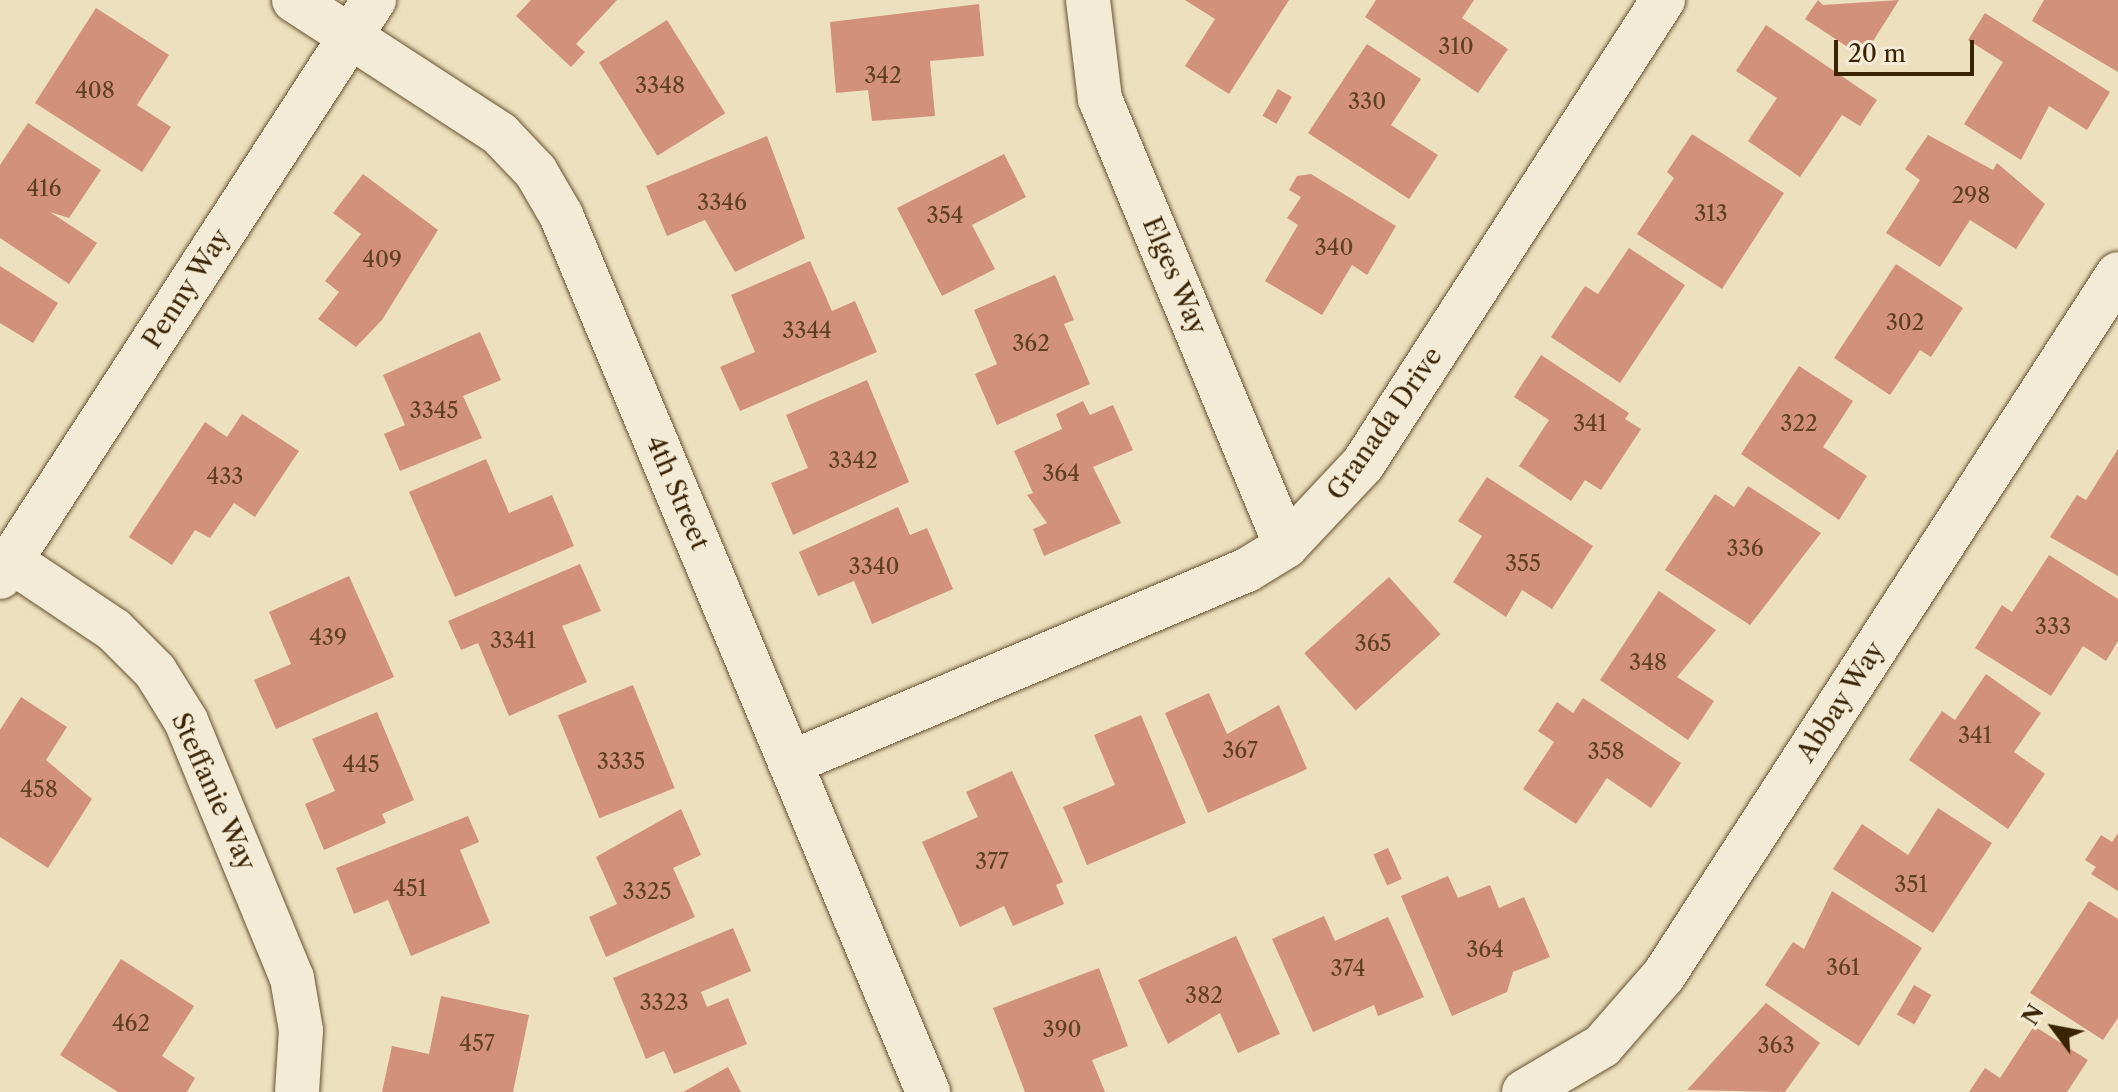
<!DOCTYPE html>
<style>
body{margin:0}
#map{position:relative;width:2118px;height:1092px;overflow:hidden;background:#ede0be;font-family:"Libre Caslon Text",serif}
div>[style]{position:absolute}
.building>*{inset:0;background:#d1917b;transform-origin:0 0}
.roads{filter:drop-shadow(0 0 2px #685332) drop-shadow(0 0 2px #685332)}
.minor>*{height:44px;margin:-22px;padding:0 22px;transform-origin:22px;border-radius:22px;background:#f3ebd5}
span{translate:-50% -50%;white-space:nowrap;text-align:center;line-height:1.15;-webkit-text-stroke:6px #f3ebd5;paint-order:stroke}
.number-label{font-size:22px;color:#603f22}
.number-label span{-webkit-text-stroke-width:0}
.street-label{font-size:26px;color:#3b2404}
.north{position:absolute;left:2014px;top:988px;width:80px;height:80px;-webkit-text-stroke:6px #f3ebd5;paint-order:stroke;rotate:302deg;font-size:22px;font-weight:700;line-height:32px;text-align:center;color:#3b2404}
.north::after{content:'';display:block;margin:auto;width:28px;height:36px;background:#3b2404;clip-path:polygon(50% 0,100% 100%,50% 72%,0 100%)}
.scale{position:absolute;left:1834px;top:40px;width:140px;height:36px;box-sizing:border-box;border:4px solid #3b2404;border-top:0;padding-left:10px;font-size:24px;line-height:28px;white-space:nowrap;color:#3b2404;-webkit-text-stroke:6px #f3ebd5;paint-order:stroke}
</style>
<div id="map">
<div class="building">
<i style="clip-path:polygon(531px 0,617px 0,576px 44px,585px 52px,571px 67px,516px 16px)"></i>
<i style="clip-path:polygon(1185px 0,1289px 0,1229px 94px,1185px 66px,1215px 19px)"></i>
<i style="clip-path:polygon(1376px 0,1474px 0,1462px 18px,1508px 49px,1478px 93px,1365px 17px)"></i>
<i style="clip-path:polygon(1818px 0,1823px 5px,1899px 0,1863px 57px,1805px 19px)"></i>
<i style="clip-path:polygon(2044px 0,2118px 0,2118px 72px,2032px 21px)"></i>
<i style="clip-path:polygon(979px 4px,984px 56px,930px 61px,935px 116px,872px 121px,868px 90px,836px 93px,830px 22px)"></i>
<i style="clip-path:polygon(96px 8px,169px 55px,137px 105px,171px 127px,142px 172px,35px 103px)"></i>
<i style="clip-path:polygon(1985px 13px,2110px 92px,2087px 130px,2049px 106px,2021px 160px,1964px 124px,2003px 62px,1968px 40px)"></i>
<i style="left:667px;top:20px;width:110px;height:80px;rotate:58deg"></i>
<i style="clip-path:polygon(1766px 25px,1877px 100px,1860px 126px,1842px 115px,1800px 177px,1748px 141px,1777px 98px,1736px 71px)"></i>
<i style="clip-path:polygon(1367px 44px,1421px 79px,1391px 125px,1438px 155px,1409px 199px,1308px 133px)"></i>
<i style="left:1278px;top:89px;width:16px;height:31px;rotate:30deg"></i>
<i style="clip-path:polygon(28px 123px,101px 170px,69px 218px,50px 212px,97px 243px,69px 284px,0 238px,0 165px)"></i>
<i style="clip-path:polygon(1692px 134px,1784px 193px,1722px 289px,1637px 234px,1674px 178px,1667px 172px)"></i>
<i style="clip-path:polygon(1928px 135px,1993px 170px,1997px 163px,2045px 204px,2016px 249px,1970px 220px,1940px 267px,1886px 233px,1920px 180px,1905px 169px)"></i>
<i style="clip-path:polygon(767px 136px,805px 238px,735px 272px,705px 220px,667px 236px,646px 186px)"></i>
<i style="clip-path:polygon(1004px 154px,1026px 197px,972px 225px,995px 269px,942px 296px,897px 208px)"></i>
<i style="clip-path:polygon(363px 174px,438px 230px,382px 320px,356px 347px,318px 319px,339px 292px,325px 281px,361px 234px,333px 213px)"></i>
<i style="clip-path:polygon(1311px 174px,1396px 226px,1367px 275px,1352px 265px,1322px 315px,1265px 281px,1298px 225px,1287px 218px,1301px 197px,1289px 190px,1297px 176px)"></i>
<i style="clip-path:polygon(1629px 248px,1685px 285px,1620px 383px,1551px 337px,1585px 286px,1598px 294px)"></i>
<i style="clip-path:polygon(810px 261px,832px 311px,855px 301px,877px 352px,740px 411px,720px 367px,755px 352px,731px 295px)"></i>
<i style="clip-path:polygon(1896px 264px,1963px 308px,1931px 357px,1920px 350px,1890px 395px,1834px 358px)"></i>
<i style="clip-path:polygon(0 266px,58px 303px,33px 343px,0 323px)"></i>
<i style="clip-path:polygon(1055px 275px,1074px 320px,1064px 324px,1090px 384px,997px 425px,975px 374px,997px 364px,974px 310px)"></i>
<i style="clip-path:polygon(480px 332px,501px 380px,463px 396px,482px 438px,400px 471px,384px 434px,405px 425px,383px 375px)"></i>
<i style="clip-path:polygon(1541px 355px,1629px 413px,1625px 419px,1641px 429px,1601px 490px,1585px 480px,1571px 501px,1519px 466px,1549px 420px,1514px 397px)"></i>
<i style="clip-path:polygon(1799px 366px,1853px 401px,1823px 447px,1867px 476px,1839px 520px,1741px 454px)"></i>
<i style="clip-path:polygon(867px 380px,909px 482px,793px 535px,771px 483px,808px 468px,786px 415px)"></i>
<i style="clip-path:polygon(1083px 401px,1090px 415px,1113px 405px,1133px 450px,1093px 467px,1121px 523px,1044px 556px,1033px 529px,1047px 523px,1027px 495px,1033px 493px,1014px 451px,1062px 429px,1056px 414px)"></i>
<i style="clip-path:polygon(242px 414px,299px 451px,255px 517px,234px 503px,210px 538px,195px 530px,172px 565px,129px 537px,205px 422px,227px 437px)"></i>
<i style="clip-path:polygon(2118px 449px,2118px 576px,2050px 537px,2077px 495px,2086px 500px)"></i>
<i style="clip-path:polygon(486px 459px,509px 513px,552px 495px,574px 546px,455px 597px,409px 492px)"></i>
<i style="clip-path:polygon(1487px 477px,1593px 546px,1552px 609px,1522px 590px,1506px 617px,1453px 582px,1482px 536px,1458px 521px)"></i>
<i style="clip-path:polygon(1748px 486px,1821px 533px,1750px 625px,1665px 570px,1715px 494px,1734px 507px)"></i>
<i style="clip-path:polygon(898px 507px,910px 535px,927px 528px,953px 589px,872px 624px,854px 581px,818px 596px,799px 552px)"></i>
<i style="clip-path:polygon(2049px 555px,2118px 599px,2118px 641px,2106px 661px,2083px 646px,2051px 696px,1975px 648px,2002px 605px,2012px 612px)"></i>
<i style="clip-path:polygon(580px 564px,601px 611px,562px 626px,587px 682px,509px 716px,478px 643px,461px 650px,448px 621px)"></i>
<i style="clip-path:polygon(349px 576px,394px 677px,276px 729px,254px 680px,291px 664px,269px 612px)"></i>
<i style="left:1389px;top:577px;width:77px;height:114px;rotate:48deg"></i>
<i style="clip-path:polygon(1659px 591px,1716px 630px,1677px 677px,1714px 701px,1688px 740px,1600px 680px)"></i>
<i style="clip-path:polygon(1986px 674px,2041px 713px,2014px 752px,2045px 774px,2008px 829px,1909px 760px,1942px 711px,1955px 720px)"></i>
<i style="left:633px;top:685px;width:111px;height:81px;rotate:68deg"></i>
<i style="clip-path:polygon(1209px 693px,1227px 734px,1279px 705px,1307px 769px,1208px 813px,1165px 713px)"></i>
<i style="clip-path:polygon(21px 697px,67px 727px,46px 760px,92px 799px,48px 868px,0 837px,0 730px)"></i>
<i style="clip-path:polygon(1583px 698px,1681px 763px,1651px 808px,1607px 778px,1576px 824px,1523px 789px,1554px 742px,1538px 731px,1557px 702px,1573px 713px)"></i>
<i style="clip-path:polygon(377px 712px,414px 800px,382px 814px,386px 823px,324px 850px,305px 804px,335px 791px,312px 739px)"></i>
<i style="clip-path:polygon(1141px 715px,1186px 823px,1087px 865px,1063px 807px,1115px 785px,1094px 735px)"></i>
<i style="clip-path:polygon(1012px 771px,1063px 882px,1056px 885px,1064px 904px,1013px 926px,1004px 906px,960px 927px,922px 842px,978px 817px,966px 792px)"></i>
<i style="clip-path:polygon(1938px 808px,1992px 843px,1933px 933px,1833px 869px,1862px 824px,1908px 855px)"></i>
<i style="clip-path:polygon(681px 809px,701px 855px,673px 868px,695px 917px,606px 957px,589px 917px,617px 904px,596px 857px)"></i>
<i style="clip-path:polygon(468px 816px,479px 842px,460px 850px,490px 923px,411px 956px,388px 900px,354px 914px,336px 868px)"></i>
<i style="clip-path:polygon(2118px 833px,2118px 891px,2091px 874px,2096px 867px,2085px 860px,2101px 835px,2112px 842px)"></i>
<i style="left:1388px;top:848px;width:34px;height:16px;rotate:66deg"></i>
<i style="clip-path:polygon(1448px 876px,1458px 898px,1490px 885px,1499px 908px,1524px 897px,1550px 957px,1513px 972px,1507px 992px,1452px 1016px,1401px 896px)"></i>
<i style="clip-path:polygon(1832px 891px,1922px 948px,1859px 1046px,1765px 985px,1793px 942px,1804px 949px)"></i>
<i style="clip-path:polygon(2089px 901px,2118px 919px,2118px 1018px,2103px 1040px,2030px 993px)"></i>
<i style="clip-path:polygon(1324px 916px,1335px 941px,1388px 917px,1424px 997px,1378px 1016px,1374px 1005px,1313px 1032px,1272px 939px)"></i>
<i style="clip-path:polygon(733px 928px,751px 971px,701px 992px,707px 1007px,728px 998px,747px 1044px,674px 1074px,664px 1051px,646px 1059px,613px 978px)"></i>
<i style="clip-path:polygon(1236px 936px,1280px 1034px,1238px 1053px,1220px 1013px,1168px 1044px,1138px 980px)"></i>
<i style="clip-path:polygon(121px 959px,194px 1006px,162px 1056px,195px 1078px,187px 1092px,118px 1092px,60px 1055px)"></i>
<i style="clip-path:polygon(1099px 968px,1128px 1046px,1092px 1060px,1105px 1092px,1025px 1092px,993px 1008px)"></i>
<i style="left:1914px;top:985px;width:20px;height:34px;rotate:30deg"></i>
<i style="clip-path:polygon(441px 996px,529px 1015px,513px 1092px,382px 1092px,392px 1046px,429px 1054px)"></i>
<i style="clip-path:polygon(1766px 1003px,1820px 1043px,1785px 1092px,1687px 1090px)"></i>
<i style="clip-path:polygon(2034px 1026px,2088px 1060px,2067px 1092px,1969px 1092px,1985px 1068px,2000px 1078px)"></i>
<i style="clip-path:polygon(728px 1067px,741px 1092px,683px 1092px)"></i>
</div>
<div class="roads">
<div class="minor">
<i style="left:294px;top:0;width:246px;rotate:33deg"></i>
<i style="left:500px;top:134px;width:52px;rotate:46.5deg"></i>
<i style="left:536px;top:172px;width:50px;rotate:59.8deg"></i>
<i style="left:561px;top:215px;width:951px;rotate:67.29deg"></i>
<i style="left:1088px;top:0;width:100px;rotate:83.1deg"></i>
<i style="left:1100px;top:99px;width:484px;rotate:67.4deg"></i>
<i style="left:11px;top:561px;width:124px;rotate:33.8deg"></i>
<i style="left:114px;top:630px;width:58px;rotate:45deg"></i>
<i style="left:155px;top:671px;width:59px;rotate:58.2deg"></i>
<i style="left:186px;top:721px;width:278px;rotate:67.6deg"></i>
<i style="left:292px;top:978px;width:53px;rotate:80.2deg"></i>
<i style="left:301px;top:1030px;width:62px;rotate:93.7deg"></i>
<i style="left:0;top:577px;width:688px;rotate:-57.05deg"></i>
<i style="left:790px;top:763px;width:496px;rotate:-22.9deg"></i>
<i style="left:1247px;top:570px;width:46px;rotate:-31.6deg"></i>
<i style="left:1286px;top:546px;width:112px;rotate:-46.8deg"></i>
<i style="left:1363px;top:464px;width:553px;rotate:-57.12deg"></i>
<i style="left:1524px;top:1092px;width:91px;rotate:-30.5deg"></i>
<i style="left:1602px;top:1046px;width:94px;rotate:-48.9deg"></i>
<i style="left:1664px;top:975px;width:835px;rotate:-57.07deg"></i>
</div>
</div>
<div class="number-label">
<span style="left:1456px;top:47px">310</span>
<span style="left:883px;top:76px">342</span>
<span style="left:660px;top:86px">3348</span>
<span style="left:95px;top:91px">408</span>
<span style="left:1367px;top:102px">330</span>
<span style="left:44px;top:189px">416</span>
<span style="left:1971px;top:196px">298</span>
<span style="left:722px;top:203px">3346</span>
<span style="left:1711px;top:214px">313</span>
<span style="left:945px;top:216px">354</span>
<span style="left:1334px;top:248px">340</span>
<span style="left:382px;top:260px">409</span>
<span style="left:1905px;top:323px">302</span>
<span style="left:807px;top:331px">3344</span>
<span style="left:1031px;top:344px">362</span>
<span style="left:434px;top:411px">3345</span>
<span style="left:1590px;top:424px">341</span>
<span style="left:1799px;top:424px">322</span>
<span style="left:853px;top:461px">3342</span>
<span style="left:1061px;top:474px">364</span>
<span style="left:225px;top:477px">433</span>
<span style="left:1745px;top:549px">336</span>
<span style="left:1523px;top:564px">355</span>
<span style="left:874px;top:567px">3340</span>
<span style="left:2053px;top:627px">333</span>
<span style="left:328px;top:638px">439</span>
<span style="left:513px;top:641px">3341</span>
<span style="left:1373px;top:644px">365</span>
<span style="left:1648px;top:663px">348</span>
<span style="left:1975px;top:736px">341</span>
<span style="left:1240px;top:751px">367</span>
<span style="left:1606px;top:752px">358</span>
<span style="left:621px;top:762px">3335</span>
<span style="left:361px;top:765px">445</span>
<span style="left:39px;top:790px">458</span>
<span style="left:992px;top:862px">377</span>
<span style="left:1911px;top:885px">351</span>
<span style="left:410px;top:889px">451</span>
<span style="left:647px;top:892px">3325</span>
<span style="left:1485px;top:950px">364</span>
<span style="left:1843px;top:968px">361</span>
<span style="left:1348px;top:969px">374</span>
<span style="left:1204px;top:996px">382</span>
<span style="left:664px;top:1003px">3323</span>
<span style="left:131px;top:1024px">462</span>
<span style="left:1062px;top:1030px">390</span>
<span style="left:477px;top:1044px">457</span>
<span style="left:1776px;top:1046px">363</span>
</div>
<div class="street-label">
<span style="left:1174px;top:276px;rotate:67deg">Elges Way</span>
<span style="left:187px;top:289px;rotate:-57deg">Penny Way</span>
<span style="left:1385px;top:424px;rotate:-55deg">Granada Drive</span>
<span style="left:677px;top:493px;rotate:67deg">4th Street</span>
<span style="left:1841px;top:702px;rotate:-57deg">Abbay Way</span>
<span style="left:213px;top:792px;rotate:66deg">Steffanie Way</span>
</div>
<div class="north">N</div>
<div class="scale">20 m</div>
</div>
